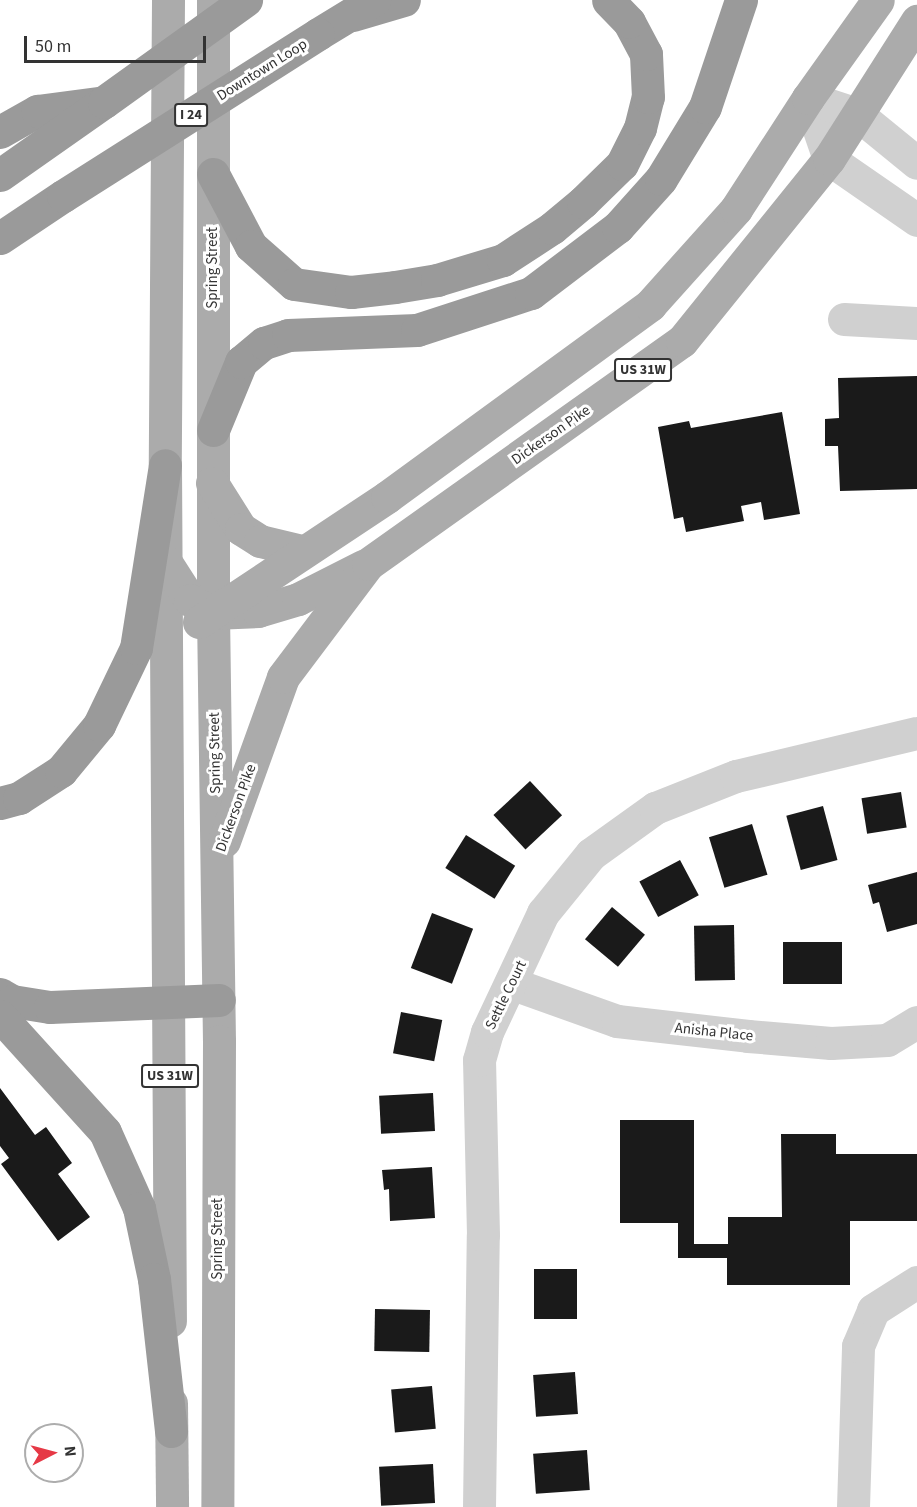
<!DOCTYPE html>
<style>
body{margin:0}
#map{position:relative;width:917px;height:1507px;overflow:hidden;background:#fff;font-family:"Source Sans 3",sans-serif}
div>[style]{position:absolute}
.building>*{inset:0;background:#1a1a1a;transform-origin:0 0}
.minor>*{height:33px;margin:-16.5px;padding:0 16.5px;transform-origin:16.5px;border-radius:16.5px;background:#d0d0d0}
.major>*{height:33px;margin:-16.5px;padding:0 16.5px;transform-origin:16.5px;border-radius:16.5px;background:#ababab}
.highway>*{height:33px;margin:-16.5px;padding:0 16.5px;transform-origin:16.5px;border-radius:16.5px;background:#9a9a9a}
.highway-bridge>*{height:33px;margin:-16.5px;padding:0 16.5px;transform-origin:16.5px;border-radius:16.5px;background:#9a9a9a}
span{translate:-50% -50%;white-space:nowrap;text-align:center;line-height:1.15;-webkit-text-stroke:6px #fff;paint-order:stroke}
.shield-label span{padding:2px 4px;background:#fff;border:2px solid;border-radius:4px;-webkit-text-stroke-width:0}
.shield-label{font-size:14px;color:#333;font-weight:700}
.street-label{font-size:15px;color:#333}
.north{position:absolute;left:24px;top:1423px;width:60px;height:60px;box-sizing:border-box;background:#fff;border:2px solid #adadad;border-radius:50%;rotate:84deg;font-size:16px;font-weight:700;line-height:24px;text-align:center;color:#333}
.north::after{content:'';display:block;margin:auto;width:21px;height:27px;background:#e63946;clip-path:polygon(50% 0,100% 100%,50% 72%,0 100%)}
.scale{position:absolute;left:24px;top:36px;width:182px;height:27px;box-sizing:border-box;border:3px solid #333;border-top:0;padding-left:8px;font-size:18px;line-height:21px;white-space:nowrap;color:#333;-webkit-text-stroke:4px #fff;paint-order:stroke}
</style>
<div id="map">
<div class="building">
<i style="clip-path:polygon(917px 376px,917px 489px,840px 491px,838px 446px,825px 446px,825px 419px,839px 418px,838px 378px)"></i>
<i style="clip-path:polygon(782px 412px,800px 514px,764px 520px,761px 502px,741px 506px,744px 521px,686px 532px,683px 517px,674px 519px,658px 427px,689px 421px,691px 428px)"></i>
<i style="left:530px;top:781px;width:47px;height:50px;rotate:47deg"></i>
<i style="left:901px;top:792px;width:36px;height:40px;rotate:81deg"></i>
<i style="left:823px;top:806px;width:56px;height:38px;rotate:75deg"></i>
<i style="left:752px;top:824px;width:53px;height:45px;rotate:73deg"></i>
<i style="left:466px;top:835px;width:58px;height:39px;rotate:32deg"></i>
<i style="left:680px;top:860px;width:40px;height:46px;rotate:62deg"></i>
<i style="clip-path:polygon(917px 872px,917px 924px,887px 932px,879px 902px,873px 904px,868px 885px)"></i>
<i style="left:612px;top:907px;width:43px;height:42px;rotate:40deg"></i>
<i style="left:432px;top:913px;width:44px;height:59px;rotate:21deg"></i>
<i style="left:734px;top:925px;width:55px;height:40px;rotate:89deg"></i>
<i style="left:783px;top:942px;width:59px;height:42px"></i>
<i style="left:401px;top:1012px;width:42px;height:42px;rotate:11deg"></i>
<i style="clip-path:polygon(0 1088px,35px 1135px,46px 1127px,72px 1163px,58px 1174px,90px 1217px,58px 1241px,1px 1164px,9px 1158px,0 1146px)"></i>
<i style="left:433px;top:1093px;width:38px;height:54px;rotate:87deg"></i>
<i style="clip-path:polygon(620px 1120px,694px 1120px,694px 1244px,728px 1244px,728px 1217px,782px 1217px,781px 1134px,836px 1134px,836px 1154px,917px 1154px,917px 1221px,850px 1221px,850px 1285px,727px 1285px,727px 1258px,678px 1258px,678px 1223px,620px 1223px)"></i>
<i style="clip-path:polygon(432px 1167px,435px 1218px,390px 1221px,389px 1189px,384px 1190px,382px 1170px)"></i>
<i style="left:534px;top:1269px;width:43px;height:50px"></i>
<i style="left:375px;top:1309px;width:55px;height:42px;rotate:1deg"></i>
<i style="left:575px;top:1372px;width:42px;height:42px;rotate:86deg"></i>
<i style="left:432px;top:1386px;width:43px;height:41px;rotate:85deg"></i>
<i style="left:587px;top:1450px;width:40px;height:54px;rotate:86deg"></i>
<i style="left:433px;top:1464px;width:39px;height:54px;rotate:87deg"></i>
</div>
<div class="minor">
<i style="left:808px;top:98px;width:65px;rotate:71deg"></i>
<i style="left:829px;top:159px;width:107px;rotate:34.7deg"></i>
<i style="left:808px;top:98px;width:52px;rotate:18.1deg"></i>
<i style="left:857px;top:114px;width:77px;rotate:39.2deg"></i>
<i style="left:844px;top:319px;width:73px;rotate:3.1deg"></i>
<i style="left:513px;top:984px;width:110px;rotate:19.6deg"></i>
<i style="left:617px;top:1021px;width:132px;rotate:6.5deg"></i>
<i style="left:748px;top:1036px;width:83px;rotate:4.8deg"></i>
<i style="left:831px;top:1043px;width:56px;rotate:-3.1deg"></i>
<i style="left:887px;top:1040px;width:35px;rotate:-31deg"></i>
<i style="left:479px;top:1507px;width:272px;rotate:-89.2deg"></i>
<i style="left:483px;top:1235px;width:175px;rotate:-91.3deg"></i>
<i style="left:479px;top:1060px;width:29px;rotate:-74deg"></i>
<i style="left:487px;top:1032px;width:132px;rotate:-64.8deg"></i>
<i style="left:543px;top:913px;width:76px;rotate:-50.9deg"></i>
<i style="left:591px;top:854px;width:79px;rotate:-35.7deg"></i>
<i style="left:655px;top:808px;width:87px;rotate:-21.6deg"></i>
<i style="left:736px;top:776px;width:186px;rotate:-13.4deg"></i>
<i style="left:853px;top:1507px;width:161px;rotate:-88.2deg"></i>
<i style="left:858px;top:1346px;width:39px;rotate:-67deg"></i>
<i style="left:873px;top:1310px;width:52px;rotate:-32.5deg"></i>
</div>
<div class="major">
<i style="left:168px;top:0;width:465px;rotate:90.4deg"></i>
<i style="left:165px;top:465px;width:856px;rotate:89.67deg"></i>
<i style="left:213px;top:0;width:613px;rotate:90deg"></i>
<i style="left:213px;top:613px;width:428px;rotate:89.2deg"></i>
<i style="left:219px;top:1041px;width:466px;rotate:90.2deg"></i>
<i style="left:212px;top:483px;width:54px;rotate:57.8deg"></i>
<i style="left:241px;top:529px;width:22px;rotate:32deg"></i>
<i style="left:260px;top:541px;width:43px;rotate:13.4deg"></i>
<i style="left:165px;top:561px;width:46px;rotate:57.3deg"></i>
<i style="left:190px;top:600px;width:26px;rotate:29deg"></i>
<i style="left:213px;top:613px;width:45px;rotate:-2.5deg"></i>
<i style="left:258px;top:611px;width:42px;rotate:-16.7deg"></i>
<i style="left:298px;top:599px;width:73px;rotate:-26.9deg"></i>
<i style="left:199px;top:622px;width:226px;rotate:-33.6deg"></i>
<i style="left:387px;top:497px;width:326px;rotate:-36.1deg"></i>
<i style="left:650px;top:305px;width:129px;rotate:-48.1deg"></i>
<i style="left:736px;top:209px;width:132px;rotate:-57deg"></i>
<i style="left:808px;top:98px;width:120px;rotate:-54.5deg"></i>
<i style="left:224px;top:841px;width:174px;rotate:-70.2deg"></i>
<i style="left:283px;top:677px;width:141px;rotate:-53deg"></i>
<i style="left:368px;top:564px;width:385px;rotate:-35.4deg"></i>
<i style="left:682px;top:341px;width:234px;rotate:-51.1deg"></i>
<i style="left:829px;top:159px;width:164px;rotate:-57.5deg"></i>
<i style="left:171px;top:1403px;width:104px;rotate:89.4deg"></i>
</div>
<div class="highway">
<i style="left:353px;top:15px;width:53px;rotate:-16.4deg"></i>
<i style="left:318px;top:34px;width:66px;rotate:-31.3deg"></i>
<i style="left:0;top:132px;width:43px;rotate:-29.6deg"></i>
<i style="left:37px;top:111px;width:63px;rotate:-7.4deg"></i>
<i style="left:213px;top:174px;width:81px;rotate:62.2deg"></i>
<i style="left:251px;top:246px;width:57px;rotate:41.5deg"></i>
<i style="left:294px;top:284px;width:58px;rotate:8deg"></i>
<i style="left:351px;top:292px;width:44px;rotate:-6.5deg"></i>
<i style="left:395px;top:287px;width:43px;rotate:-9.5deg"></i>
<i style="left:437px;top:280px;width:69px;rotate:-16.9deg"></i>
<i style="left:503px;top:260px;width:59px;rotate:-33.1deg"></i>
<i style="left:552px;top:228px;width:40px;rotate:-40deg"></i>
<i style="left:583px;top:202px;width:54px;rotate:-44.3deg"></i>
<i style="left:622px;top:164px;width:40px;rotate:-63.4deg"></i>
<i style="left:640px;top:128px;width:32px;rotate:-76deg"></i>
<i style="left:648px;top:97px;width:43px;rotate:-92.7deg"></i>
<i style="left:646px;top:54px;width:36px;rotate:-118deg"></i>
<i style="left:629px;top:22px;width:30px;rotate:-134deg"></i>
<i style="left:0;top:175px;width:127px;rotate:-35.1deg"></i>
<i style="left:0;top:238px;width:76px;rotate:-33.7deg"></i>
<i style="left:213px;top:430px;width:74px;rotate:-67.6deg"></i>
<i style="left:241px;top:362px;width:30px;rotate:-40deg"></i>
<i style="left:264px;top:343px;width:25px;rotate:-18deg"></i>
<i style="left:288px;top:335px;width:129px;rotate:-2.2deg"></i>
<i style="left:417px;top:330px;width:120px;rotate:-18deg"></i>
<i style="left:531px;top:293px;width:109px;rotate:-37.2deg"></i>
<i style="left:618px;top:227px;width:64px;rotate:-48.1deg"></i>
<i style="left:661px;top:179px;width:84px;rotate:-58.6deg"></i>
<i style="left:705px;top:107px;width:113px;rotate:-71.4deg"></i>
<i style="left:0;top:803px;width:20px;rotate:-15deg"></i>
<i style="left:19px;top:798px;width:50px;rotate:-32.7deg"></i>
<i style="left:61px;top:771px;width:60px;rotate:-50.4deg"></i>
<i style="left:99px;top:725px;width:85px;rotate:-64.3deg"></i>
<i style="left:136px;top:648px;width:185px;rotate:-81deg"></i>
<i style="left:0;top:994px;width:14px;rotate:30deg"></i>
<i style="left:12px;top:1001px;width:38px;rotate:9deg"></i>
<i style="left:50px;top:1007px;width:169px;rotate:-2.4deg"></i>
<i style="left:0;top:1016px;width:156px;rotate:47.8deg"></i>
<i style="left:105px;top:1132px;width:83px;rotate:65.9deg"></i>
<i style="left:139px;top:1208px;width:73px;rotate:78.1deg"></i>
<i style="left:154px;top:1279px;width:153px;rotate:83.6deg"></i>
</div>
<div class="highway-bridge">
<i style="left:104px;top:102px;width:175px;rotate:-35.7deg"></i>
<i style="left:63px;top:196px;width:302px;rotate:-32.4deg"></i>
</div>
<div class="shield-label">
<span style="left:191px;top:115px">I 24</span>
<span style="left:643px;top:370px">US 31W</span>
<span style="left:170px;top:1076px">US 31W</span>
</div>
<div class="street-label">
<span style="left:262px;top:70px;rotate:-32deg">Downtown Loop</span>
<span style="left:213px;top:268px;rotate:-90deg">Spring Street</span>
<span style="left:551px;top:435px;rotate:-35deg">Dickerson Pike</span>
<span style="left:215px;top:753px;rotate:-91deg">Spring Street</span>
<span style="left:236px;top:808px;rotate:-70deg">Dickerson Pike</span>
<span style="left:506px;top:995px;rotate:-64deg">Settle Court</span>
<span style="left:714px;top:1032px;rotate:6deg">Anisha Place</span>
<span style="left:218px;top:1239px;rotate:-90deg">Spring Street</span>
</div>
<div class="north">N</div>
<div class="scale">50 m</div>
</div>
